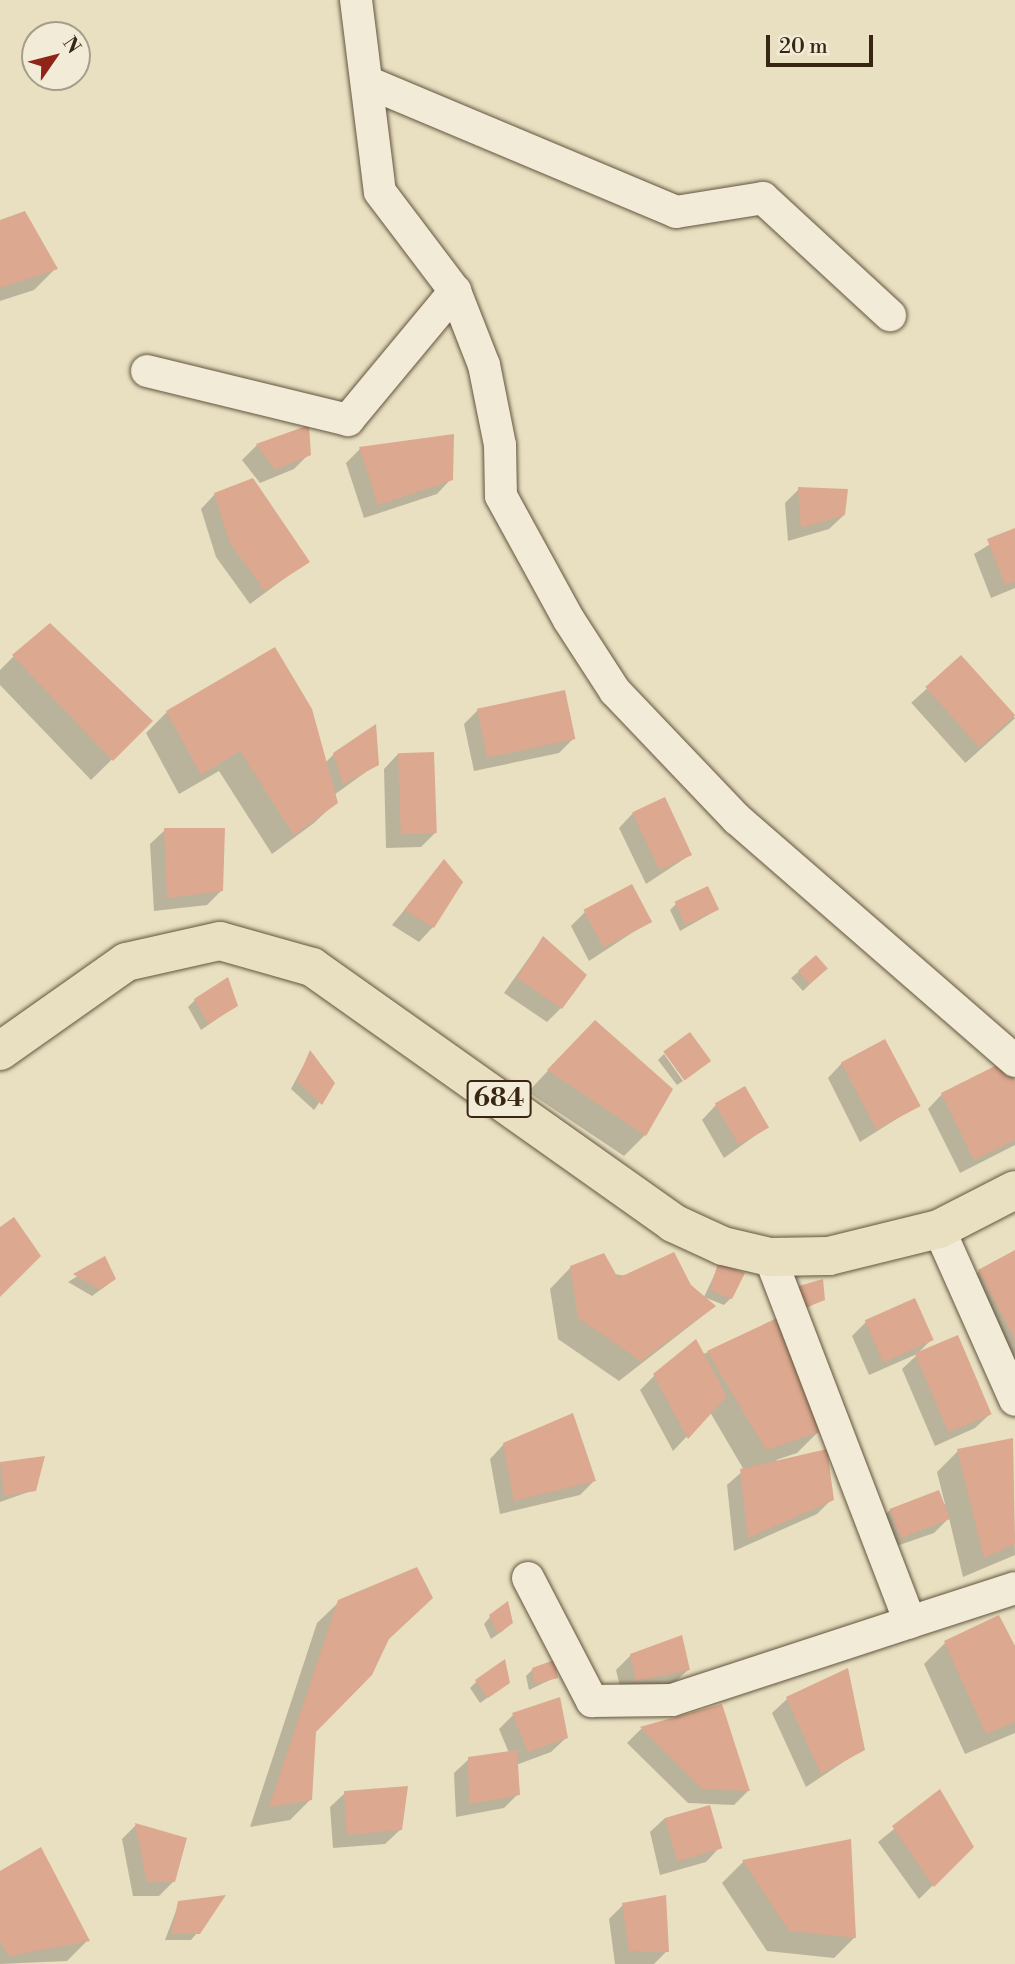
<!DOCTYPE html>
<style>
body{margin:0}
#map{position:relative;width:1015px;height:1964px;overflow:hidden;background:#e9e0c2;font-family:"Libre Bodoni",serif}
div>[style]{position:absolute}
.shadow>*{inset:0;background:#0003;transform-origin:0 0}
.building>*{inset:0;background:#dca88f;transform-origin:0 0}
.roads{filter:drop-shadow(0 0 2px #64553e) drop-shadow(0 0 2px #64553e)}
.street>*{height:32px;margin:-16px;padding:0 16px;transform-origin:16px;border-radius:16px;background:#f1ebd7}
.highway>*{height:38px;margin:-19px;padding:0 19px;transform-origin:19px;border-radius:19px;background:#e9e0c2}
span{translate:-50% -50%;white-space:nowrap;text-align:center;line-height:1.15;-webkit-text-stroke:5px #f1ebd7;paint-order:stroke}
.shield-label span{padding:2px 5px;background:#f1ebd7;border:2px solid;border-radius:5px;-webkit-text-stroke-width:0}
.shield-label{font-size:26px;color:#372712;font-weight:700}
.north{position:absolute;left:21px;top:21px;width:70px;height:70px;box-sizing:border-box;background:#f1ebd7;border:2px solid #a79d88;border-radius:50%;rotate:55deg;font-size:19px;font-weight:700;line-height:28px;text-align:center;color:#372712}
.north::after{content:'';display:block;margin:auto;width:24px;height:32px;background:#8f2418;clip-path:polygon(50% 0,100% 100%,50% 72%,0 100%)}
.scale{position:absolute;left:766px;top:35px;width:107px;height:32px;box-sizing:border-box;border:4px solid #372712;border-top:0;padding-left:9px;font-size:21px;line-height:24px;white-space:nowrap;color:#372712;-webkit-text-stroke:5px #f1ebd7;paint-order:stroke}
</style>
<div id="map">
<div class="shadow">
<i style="clip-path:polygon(0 222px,55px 269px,34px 290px,0 301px)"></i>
<i style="clip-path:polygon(307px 428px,309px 454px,294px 469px,260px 483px,242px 460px,257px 445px)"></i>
<i style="clip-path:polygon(360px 449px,451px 479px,437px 494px,364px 518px,346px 463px)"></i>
<i style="clip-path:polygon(799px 489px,844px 515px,829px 529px,788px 541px,785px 503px)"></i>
<i style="clip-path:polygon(215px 494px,308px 561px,250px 604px,216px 557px,201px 509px)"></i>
<i style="clip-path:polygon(1015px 529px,1015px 588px,991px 598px,974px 554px)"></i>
<i style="clip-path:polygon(14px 656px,151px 721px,91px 780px,0 685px,0 670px)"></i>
<i style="left:961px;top:658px;width:81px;height:67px;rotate:48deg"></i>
<i style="clip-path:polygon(478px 710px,573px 739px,559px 753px,474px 771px,464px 724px)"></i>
<i style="clip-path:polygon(167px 712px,325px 763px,334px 754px,377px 764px,334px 795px,336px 802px,314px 823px,272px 854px,219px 771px,179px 794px,146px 733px)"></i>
<i style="clip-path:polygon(398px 754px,435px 833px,421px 847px,386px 848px,384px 769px)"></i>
<i style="clip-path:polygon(633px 813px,690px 855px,646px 884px,619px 828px)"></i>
<i style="clip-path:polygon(165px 830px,222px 890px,207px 905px,154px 911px,150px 844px)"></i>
<i style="clip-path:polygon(444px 862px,433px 927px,419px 942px,392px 925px)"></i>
<i style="clip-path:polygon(677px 903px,717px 910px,680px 931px,670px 910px)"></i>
<i style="clip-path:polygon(585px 912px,650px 921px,589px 961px,571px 926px)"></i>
<i style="clip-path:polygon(543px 938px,561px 1008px,547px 1022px,504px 993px)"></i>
<i style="clip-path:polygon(816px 957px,826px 968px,803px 991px,791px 978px)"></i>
<i style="clip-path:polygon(195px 1000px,236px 1006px,201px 1030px,188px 1007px)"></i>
<i style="clip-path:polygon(574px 1043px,670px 1089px,645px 1135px,624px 1156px,528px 1092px)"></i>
<i style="clip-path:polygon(310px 1053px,333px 1083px,314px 1110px,291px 1089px)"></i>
<i style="clip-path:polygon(664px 1054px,683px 1081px,677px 1085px,658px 1060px)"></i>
<i style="clip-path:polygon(842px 1063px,917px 1106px,860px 1142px,828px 1078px)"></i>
<i style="clip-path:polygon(1015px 1085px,1015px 1145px,960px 1173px,928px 1109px,942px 1094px)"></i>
<i style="clip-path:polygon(716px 1105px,767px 1127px,724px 1158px,702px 1120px)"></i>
<i style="clip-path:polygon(1015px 1252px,1015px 1393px,958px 1292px,979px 1271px)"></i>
<i style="clip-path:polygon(105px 1259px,107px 1285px,92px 1296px,68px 1282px)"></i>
<i style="clip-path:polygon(719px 1265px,731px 1298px,724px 1305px,704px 1297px)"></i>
<i style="clip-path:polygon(571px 1267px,689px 1286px,714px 1307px,619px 1381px,558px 1339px,550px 1289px)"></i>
<i style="clip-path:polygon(793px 1289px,823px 1299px,793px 1316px)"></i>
<i style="clip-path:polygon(866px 1322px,932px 1339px,917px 1354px,869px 1375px,852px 1336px)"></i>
<i style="clip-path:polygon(708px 1352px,818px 1432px,797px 1453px,776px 1460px,832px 1499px,817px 1514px,734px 1551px,727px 1485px,744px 1470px,710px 1412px,673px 1451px,640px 1390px,654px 1376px)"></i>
<i style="clip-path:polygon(917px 1355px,990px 1414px,975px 1428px,935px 1446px,902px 1369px)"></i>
<i style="clip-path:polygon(1012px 1440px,1015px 1555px,963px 1577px,949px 1518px,934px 1533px,885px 1550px,875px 1524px,890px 1510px,945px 1504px,937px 1472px,958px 1451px)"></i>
<i style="clip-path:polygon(504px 1444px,594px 1481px,580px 1495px,500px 1514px,490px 1459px)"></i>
<i style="clip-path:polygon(43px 1458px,34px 1490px,0 1502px,0 1464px)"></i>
<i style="clip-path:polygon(339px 1602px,386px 1641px,315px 1732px,311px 1799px,290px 1820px,250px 1827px,317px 1623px)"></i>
<i style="clip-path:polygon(490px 1617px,504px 1630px,491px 1639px,484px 1624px)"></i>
<i style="clip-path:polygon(945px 1643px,1015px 1650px,1015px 1733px,965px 1754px,924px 1664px)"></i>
<i style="clip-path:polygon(631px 1655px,688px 1670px,673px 1684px,622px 1694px,616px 1670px)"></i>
<i style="clip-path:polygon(533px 1669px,556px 1677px,529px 1690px,526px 1676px)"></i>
<i style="clip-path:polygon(847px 1671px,863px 1749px,806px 1787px,772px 1713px,787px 1699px)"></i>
<i style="clip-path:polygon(477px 1681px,508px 1683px,480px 1703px,470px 1688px)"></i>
<i style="clip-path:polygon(721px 1706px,748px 1791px,734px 1805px,688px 1803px,627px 1743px,641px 1729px)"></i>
<i style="clip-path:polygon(513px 1715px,566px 1738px,551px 1752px,516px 1765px,518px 1794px,504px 1808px,456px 1817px,454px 1773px,469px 1759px,509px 1753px,499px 1729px)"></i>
<i style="clip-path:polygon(940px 1792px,972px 1847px,919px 1899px,878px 1842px)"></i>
<i style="clip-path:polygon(345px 1793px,400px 1830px,385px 1844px,333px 1848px,330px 1807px)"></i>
<i style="clip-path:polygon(665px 1818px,720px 1847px,706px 1862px,660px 1875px,650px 1832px)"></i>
<i style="clip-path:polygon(136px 1825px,174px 1881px,159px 1896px,133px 1896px,122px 1839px)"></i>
<i style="clip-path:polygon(849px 1841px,855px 1937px,834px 1958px,767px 1951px,722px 1883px,743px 1862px)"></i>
<i style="clip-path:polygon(0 1874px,87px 1941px,67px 1961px,0 1964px)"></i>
<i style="clip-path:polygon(179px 1903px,198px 1932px,191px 1940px,165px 1940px)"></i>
<i style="clip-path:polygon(623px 1905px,667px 1951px,654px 1964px,615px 1964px,609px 1919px)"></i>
</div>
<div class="building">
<i style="clip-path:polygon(25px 211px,58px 269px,0 288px,0 220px)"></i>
<i style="clip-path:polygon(309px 425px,311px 455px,275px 470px,256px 444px)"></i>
<i style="clip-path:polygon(454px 434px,453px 480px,378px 505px,359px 447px)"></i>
<i style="clip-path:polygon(253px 478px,310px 562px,265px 591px,230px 543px,214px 493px)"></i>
<i style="clip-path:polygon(798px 487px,848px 489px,845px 515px,801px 528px)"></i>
<i style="clip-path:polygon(1015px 528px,1015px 581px,1005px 585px,987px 539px)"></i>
<i style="clip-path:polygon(50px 623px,153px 721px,113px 761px,12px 655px)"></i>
<i style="clip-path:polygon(275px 647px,312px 709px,338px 803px,294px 835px,240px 751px,201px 775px,166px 711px)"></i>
<i style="left:961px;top:655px;width:81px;height:48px;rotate:48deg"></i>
<i style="left:565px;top:690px;width:50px;height:90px;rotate:78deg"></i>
<i style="clip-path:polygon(376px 724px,379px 765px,343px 784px,333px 753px)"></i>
<i style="left:434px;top:752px;width:81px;height:36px;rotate:88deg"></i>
<i style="left:665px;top:797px;width:64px;height:36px;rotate:65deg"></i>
<i style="clip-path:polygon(164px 828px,225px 828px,223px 891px,167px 898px)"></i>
<i style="clip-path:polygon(444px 859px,463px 882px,434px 928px,404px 910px)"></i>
<i style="left:632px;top:884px;width:43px;height:55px;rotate:62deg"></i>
<i style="left:708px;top:886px;width:26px;height:37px;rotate:65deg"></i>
<i style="clip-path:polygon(543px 936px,587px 975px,562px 1009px,517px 978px)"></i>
<i style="left:816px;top:955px;width:18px;height:24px;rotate:49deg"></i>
<i style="clip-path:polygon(228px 977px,238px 1006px,208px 1024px,194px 999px)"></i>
<i style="clip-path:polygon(595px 1020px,673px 1089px,646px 1136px,547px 1070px)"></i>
<i style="left:690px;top:1032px;width:36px;height:33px;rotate:54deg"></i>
<i style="left:885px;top:1039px;width:76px;height:50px;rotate:62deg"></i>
<i style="clip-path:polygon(310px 1050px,335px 1083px,322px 1105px,297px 1081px)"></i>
<i style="clip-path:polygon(1005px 1061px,1015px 1081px,1015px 1140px,974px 1160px,941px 1093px)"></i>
<i style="left:745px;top:1086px;width:48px;height:35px;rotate:60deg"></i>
<i style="clip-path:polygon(14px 1217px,41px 1256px,0 1297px,0 1227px)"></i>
<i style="clip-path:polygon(1015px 1250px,1015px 1339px,978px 1270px)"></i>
<i style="clip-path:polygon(674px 1252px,691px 1285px,716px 1306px,641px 1361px,578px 1318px,570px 1266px,604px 1253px,618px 1278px)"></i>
<i style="clip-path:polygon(105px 1256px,116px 1279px,100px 1290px,73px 1274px)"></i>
<i style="clip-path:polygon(718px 1263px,745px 1273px,732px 1299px,710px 1290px)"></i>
<i style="clip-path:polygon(823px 1279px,825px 1300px,800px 1310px,792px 1288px)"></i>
<i style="left:915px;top:1298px;width:46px;height:55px;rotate:66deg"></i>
<i style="clip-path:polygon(777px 1318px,820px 1432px,766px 1450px,707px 1351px)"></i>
<i style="left:958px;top:1335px;width:86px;height:47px;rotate:67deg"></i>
<i style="clip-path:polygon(696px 1339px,727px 1396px,688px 1439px,653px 1374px)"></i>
<i style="clip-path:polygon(573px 1413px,596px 1481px,514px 1501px,503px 1443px)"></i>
<i style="clip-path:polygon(1013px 1438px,1015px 1544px,984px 1558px,957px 1449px)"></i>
<i style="clip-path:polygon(827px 1449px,834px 1500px,748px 1538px,740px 1469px)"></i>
<i style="clip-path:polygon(45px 1456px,36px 1491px,4px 1496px,0 1462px)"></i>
<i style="left:939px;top:1490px;width:31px;height:53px;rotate:69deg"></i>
<i style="clip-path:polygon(417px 1567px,433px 1598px,389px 1639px,372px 1675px,316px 1732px,312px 1800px,269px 1807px,338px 1600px)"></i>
<i style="clip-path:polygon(508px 1601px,513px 1623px,498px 1634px,489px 1615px)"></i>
<i style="clip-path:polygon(999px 1615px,1015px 1646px,1015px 1722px,986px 1734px,944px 1641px)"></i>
<i style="clip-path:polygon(682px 1635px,690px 1670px,636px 1681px,630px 1654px)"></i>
<i style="clip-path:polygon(505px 1659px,510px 1683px,488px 1698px,475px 1680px)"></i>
<i style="clip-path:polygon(554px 1660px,558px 1678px,535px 1684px,532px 1668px)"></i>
<i style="clip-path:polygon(848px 1668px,865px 1750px,821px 1774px,786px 1697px)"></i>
<i style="clip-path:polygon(560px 1697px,568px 1738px,528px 1752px,512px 1713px)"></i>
<i style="clip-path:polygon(722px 1704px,750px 1791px,702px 1789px,640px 1727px)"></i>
<i style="clip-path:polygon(517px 1750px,520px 1795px,469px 1804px,468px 1757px)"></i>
<i style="clip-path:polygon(408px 1786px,402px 1830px,347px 1835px,344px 1791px)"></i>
<i style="clip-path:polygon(940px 1789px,974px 1847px,934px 1887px,892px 1826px)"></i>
<i style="left:710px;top:1805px;width:45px;height:47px;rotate:74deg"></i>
<i style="clip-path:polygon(135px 1823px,187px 1838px,175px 1882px,147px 1882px)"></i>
<i style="clip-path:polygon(851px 1839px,856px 1938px,789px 1931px,742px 1860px)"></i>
<i style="clip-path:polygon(41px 1847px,90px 1941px,9px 1956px,0 1941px,0 1871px)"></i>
<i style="clip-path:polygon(226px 1895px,200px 1934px,171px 1934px,178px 1901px)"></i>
<i style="clip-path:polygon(666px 1895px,669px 1952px,629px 1951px,622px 1903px)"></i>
</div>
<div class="roads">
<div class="street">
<i style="left:356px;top:0;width:193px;rotate:82.9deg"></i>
<i style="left:380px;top:192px;width:124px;rotate:52.9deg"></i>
<i style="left:455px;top:291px;width:79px;rotate:68.6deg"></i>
<i style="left:484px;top:365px;width:82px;rotate:78.7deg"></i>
<i style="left:500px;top:445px;width:51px;rotate:88.9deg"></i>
<i style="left:501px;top:496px;width:141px;rotate:61.3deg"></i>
<i style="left:569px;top:620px;width:85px;rotate:57.1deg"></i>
<i style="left:615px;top:691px;width:177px;rotate:46.4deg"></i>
<i style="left:737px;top:819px;width:369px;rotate:41deg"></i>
<i style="left:367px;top:82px;width:335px;rotate:22.8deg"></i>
<i style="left:676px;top:212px;width:88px;rotate:-9.1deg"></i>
<i style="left:763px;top:198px;width:173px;rotate:42.7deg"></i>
<i style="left:147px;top:371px;width:207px;rotate:13.7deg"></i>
<i style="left:348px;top:420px;width:168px;rotate:-50.3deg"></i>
<i style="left:939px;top:1229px;width:187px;rotate:66deg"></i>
<i style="left:528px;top:1578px;width:139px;rotate:62.5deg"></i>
<i style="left:592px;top:1701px;width:80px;rotate:-0.7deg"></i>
<i style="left:672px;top:1700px;width:250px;rotate:-18.1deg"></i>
<i style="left:910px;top:1622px;width:391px;rotate:-111deg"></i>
<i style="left:910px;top:1622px;width:110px;rotate:-17.9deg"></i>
</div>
<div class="highway">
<i style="left:0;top:1051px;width:154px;rotate:-35.2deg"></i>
<i style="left:126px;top:962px;width:96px;rotate:-12.6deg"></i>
<i style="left:220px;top:941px;width:96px;rotate:15.8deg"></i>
<i style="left:312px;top:967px;width:443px;rotate:35.3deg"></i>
<i style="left:673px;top:1223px;width:55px;rotate:24.7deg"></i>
<i style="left:723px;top:1246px;width:48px;rotate:13.2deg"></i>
<i style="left:770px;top:1257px;width:59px;rotate:-1deg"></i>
<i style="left:829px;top:1256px;width:113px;rotate:-13.8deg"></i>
<i style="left:939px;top:1229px;width:85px;rotate:-27.2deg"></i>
</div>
</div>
<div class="shield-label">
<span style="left:499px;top:1099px">684</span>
</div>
<div class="north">N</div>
<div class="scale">20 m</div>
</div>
